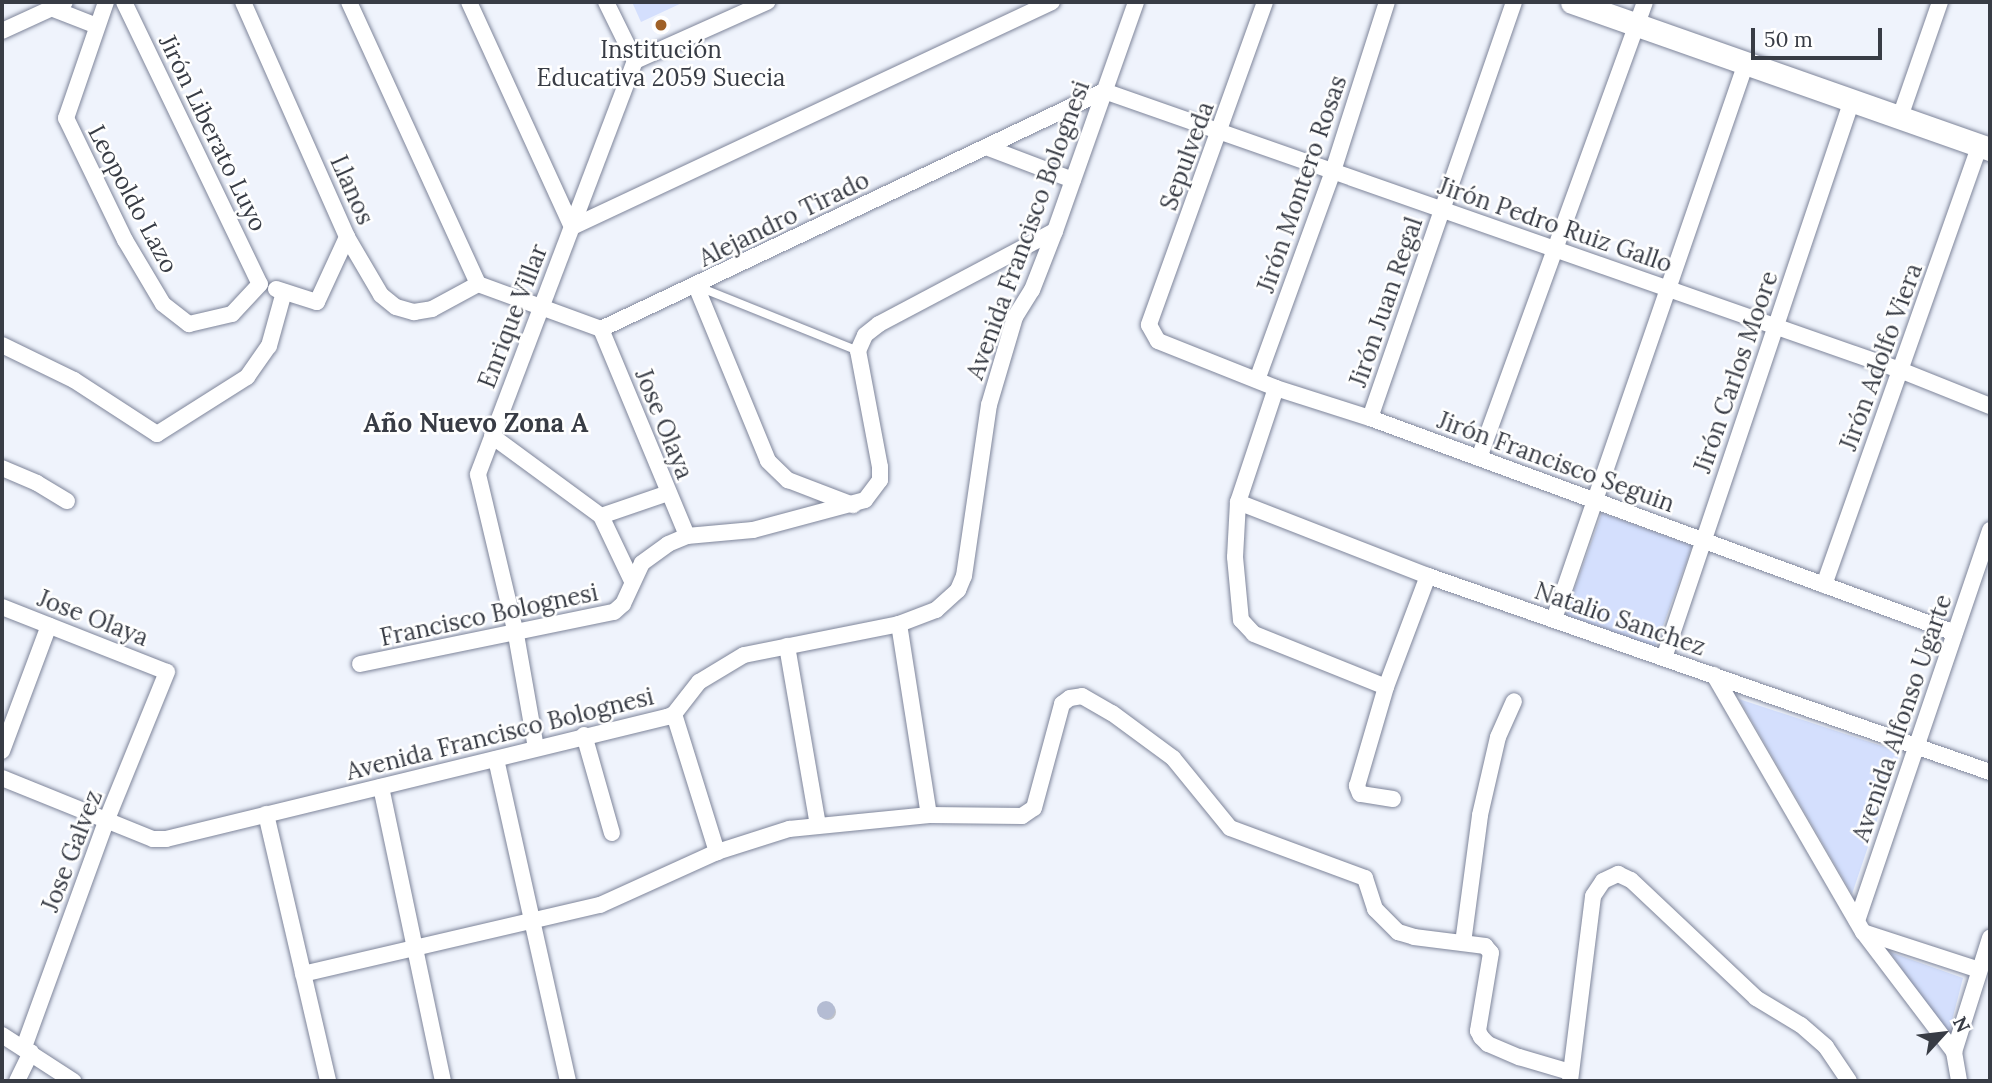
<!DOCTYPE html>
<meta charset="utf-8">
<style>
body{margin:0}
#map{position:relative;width:1992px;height:1083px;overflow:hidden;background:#eff3fc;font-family:Lora,serif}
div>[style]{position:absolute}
.green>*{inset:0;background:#d4dffd;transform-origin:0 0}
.shadow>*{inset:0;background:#0003}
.round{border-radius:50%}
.building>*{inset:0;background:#b4bcd3}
.roads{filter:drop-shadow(0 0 2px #7e859a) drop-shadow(0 0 2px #7e859a)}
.lane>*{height:8px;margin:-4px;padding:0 4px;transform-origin:4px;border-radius:4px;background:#fff}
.street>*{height:16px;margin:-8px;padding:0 8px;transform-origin:8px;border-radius:8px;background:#fff}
.secondary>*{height:23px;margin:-11.5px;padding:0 11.5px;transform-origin:11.5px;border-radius:11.5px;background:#fff}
.dots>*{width:19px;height:19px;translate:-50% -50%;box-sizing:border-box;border:4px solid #fff;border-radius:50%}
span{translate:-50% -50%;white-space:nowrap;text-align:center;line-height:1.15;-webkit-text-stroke:5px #fff;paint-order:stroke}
.poi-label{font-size:24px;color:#383c45}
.street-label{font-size:24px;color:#383c45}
.neighbourhood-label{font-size:26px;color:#383c45;font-weight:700}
.frame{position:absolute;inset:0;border:4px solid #383c45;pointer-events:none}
.north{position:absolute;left:1908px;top:999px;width:70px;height:70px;-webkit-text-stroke:5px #fff;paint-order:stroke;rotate:63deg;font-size:19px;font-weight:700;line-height:28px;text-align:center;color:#383c45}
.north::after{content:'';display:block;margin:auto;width:24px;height:32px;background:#383c45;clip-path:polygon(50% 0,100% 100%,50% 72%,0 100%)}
.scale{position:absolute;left:1751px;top:28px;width:131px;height:32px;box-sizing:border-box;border:4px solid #383c45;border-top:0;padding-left:9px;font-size:21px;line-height:24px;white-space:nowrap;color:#383c45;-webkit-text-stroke:5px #fff;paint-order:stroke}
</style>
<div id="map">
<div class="green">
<i style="clip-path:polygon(632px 2px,684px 2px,641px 22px)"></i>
<i style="left:1602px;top:513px;width:96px;height:108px;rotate:20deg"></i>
<i style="clip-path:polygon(1739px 699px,1900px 752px,1852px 894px)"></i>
<i style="clip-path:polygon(1890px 952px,1963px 978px,1948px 1036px)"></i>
</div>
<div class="shadow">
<i class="round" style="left:820px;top:1004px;width:16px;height:16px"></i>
</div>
<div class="building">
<i class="round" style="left:817px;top:1001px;width:18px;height:18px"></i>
</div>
<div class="roads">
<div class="lane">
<i style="left:699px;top:287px;width:171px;rotate:21.9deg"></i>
</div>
<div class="street">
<i style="left:106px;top:2px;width:123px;rotate:109deg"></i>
<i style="left:66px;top:118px;width:136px;rotate:64.2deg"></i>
<i style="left:125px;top:240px;width:74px;rotate:59.3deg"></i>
<i style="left:163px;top:304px;width:33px;rotate:38deg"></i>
<i style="left:189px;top:324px;width:44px;rotate:-13.1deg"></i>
<i style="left:232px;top:314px;width:41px;rotate:-47deg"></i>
<i style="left:124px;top:2px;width:313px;rotate:64.3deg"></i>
<i style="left:243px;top:2px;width:257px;rotate:66.1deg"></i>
<i style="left:347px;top:237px;width:67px;rotate:59.6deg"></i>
<i style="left:381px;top:295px;width:19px;rotate:39deg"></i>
<i style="left:396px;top:307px;width:19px;rotate:16deg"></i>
<i style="left:414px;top:312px;width:18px;rotate:-9deg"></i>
<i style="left:432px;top:309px;width:52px;rotate:-28.5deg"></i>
<i style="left:349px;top:2px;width:310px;rotate:65.4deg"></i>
<i style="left:469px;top:2px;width:247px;rotate:65.4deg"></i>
<i style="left:572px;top:227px;width:530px;rotate:-25.11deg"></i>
<i style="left:606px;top:2px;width:66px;rotate:63.8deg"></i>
<i style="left:1265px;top:2px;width:343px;rotate:109.8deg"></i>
<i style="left:1149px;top:325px;width:18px;rotate:61deg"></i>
<i style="left:1158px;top:341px;width:127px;rotate:21.7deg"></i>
<i style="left:1276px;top:388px;width:99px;rotate:17.7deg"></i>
<i style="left:1370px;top:418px;width:623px;rotate:20.18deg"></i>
<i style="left:51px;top:8px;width:49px;rotate:21.4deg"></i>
<i style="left:2px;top:31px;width:69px;rotate:-24.7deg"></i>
<i style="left:635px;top:61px;width:145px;rotate:-24.1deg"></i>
<i style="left:1104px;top:91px;width:843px;rotate:19.32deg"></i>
<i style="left:1900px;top:370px;width:97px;rotate:21.8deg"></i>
<i style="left:1900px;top:117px;width:122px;rotate:-70.8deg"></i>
<i style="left:986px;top:147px;width:93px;rotate:20.8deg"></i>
<i style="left:478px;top:284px;width:131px;rotate:20.1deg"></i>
<i style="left:601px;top:329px;width:556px;rotate:-25.32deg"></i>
<i style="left:696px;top:286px;width:189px;rotate:67.6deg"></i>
<i style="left:768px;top:461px;width:28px;rotate:44deg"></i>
<i style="left:788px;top:480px;width:70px;rotate:21deg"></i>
<i style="left:276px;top:289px;width:43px;rotate:17.6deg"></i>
<i style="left:317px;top:302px;width:72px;rotate:-65.2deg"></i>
<i style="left:601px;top:329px;width:224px;rotate:67.4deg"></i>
<i style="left:2px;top:345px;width:80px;rotate:25.9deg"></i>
<i style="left:74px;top:380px;width:99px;rotate:33deg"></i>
<i style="left:157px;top:434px;width:107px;rotate:-32.3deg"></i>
<i style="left:247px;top:377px;width:38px;rotate:-55deg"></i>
<i style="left:269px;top:346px;width:56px;rotate:-74.5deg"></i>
<i style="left:1257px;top:380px;width:222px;rotate:-70deg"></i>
<i style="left:1333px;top:171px;width:177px;rotate:-72.3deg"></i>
<i style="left:1276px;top:388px;width:120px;rotate:108.4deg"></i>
<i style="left:1238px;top:502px;width:55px;rotate:93.1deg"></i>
<i style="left:1235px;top:557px;width:63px;rotate:84.6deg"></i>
<i style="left:1241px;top:620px;width:19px;rotate:47deg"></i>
<i style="left:1254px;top:634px;width:142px;rotate:21.9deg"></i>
<i style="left:1370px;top:418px;width:440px;rotate:-70.9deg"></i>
<i style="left:492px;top:436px;width:135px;rotate:36.3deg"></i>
<i style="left:601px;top:516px;width:72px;rotate:64.5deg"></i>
<i style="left:1479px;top:458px;width:485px;rotate:-70deg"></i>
<i style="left:2px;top:468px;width:38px;rotate:23deg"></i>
<i style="left:37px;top:483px;width:35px;rotate:31deg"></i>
<i style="left:1238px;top:502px;width:204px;rotate:21.3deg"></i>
<i style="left:1428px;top:576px;width:595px;rotate:19.23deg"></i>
<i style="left:601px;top:516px;width:71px;rotate:-18.9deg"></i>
<i style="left:1824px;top:585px;width:467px;rotate:-70.5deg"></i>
<i style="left:2px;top:607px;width:177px;rotate:21.5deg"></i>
<i style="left:167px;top:672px;width:159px;rotate:112.2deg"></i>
<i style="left:107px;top:819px;width:243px;rotate:110deg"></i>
<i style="left:1554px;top:619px;width:588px;rotate:-70.95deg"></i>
<i style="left:899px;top:624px;width:193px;rotate:81.1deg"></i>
<i style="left:787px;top:646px;width:182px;rotate:80.2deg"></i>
<i style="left:1664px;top:658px;width:589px;rotate:-71.38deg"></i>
<i style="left:360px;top:664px;width:259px;rotate:-11.6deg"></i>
<i style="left:614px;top:612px;width:12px;rotate:-42deg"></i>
<i style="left:623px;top:604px;width:45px;rotate:-65.1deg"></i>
<i style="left:642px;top:563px;width:32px;rotate:-36deg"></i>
<i style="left:668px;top:544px;width:21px;rotate:-23deg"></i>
<i style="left:687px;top:536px;width:66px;rotate:-5.2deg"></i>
<i style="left:753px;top:530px;width:116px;rotate:-15deg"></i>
<i style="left:865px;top:500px;width:25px;rotate:-53deg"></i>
<i style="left:880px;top:480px;width:13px;rotate:-90deg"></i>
<i style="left:880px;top:467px;width:118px;rotate:-100.7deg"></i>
<i style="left:858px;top:351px;width:17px;rotate:-66deg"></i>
<i style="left:865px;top:335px;width:18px;rotate:-38deg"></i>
<i style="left:879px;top:324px;width:199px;rotate:-27.9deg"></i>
<i style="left:1714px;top:675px;width:297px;rotate:59.9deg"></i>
<i style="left:1863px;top:932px;width:151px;rotate:52.8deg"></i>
<i style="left:1954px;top:1052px;width:29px;rotate:80deg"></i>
<i style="left:674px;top:714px;width:145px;rotate:72.7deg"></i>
<i style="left:584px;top:735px;width:102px;rotate:74.1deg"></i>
<i style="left:536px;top:748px;width:116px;rotate:-100deg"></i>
<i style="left:516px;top:634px;width:164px;rotate:-103.4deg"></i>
<i style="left:478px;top:474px;width:442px;rotate:-69.2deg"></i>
<i style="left:2px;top:751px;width:134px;rotate:-69.5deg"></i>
<i style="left:496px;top:759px;width:330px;rotate:77.4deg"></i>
<i style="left:2px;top:778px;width:163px;rotate:22deg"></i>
<i style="left:153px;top:839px;width:13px"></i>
<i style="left:166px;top:839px;width:516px;rotate:-13.69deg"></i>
<i style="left:667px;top:717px;width:8px;rotate:-23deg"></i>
<i style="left:674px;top:714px;width:41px;rotate:-52deg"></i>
<i style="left:699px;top:682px;width:52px;rotate:-31deg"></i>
<i style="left:744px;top:655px;width:158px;rotate:-11.3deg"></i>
<i style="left:899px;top:624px;width:40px;rotate:-21deg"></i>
<i style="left:936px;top:610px;width:30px;rotate:-42deg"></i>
<i style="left:958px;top:590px;width:15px;rotate:-67deg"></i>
<i style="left:964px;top:576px;width:173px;rotate:-81.7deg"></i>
<i style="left:989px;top:405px;width:92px;rotate:-73.5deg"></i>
<i style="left:1015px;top:317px;width:32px;rotate:-58deg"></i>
<i style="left:1032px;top:290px;width:63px;rotate:-68.7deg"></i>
<i style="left:1055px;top:231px;width:243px;rotate:-70.5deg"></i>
<i style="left:381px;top:787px;width:300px;rotate:78.1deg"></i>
<i style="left:1393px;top:799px;width:33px;rotate:-171deg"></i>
<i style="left:1360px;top:794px;width:9px;rotate:-111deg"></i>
<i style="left:1357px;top:786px;width:103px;rotate:-73.7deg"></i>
<i style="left:1386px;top:687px;width:119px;rotate:-69.3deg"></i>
<i style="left:266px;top:814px;width:274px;rotate:76.9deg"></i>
<i style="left:1857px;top:921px;width:413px;rotate:-71.2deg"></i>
<i style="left:1863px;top:932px;width:122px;rotate:18.1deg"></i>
<i style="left:1463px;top:943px;width:129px;rotate:-82.4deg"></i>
<i style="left:1480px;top:815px;width:80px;rotate:-77deg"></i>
<i style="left:1498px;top:737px;width:39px;rotate:-66deg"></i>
<i style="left:303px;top:974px;width:305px;rotate:-13.1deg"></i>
<i style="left:600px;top:905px;width:128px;rotate:-24.4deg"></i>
<i style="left:717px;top:852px;width:76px;rotate:-17.7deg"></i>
<i style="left:789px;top:829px;width:141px;rotate:-5.7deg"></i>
<i style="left:929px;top:815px;width:93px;rotate:0.6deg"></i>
<i style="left:1022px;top:816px;width:14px;rotate:-34deg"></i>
<i style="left:1034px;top:808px;width:108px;rotate:-74.9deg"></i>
<i style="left:1062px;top:704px;width:10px;rotate:-37deg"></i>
<i style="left:1070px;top:698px;width:12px;rotate:-9deg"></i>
<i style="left:1082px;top:696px;width:34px;rotate:30deg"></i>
<i style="left:1112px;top:713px;width:76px;rotate:36.4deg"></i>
<i style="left:1173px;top:758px;width:90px;rotate:50.8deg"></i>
<i style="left:1230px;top:828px;width:144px;rotate:20.3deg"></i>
<i style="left:1365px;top:878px;width:33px;rotate:72deg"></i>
<i style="left:1375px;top:909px;width:33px;rotate:45deg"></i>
<i style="left:1398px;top:932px;width:17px;rotate:17deg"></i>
<i style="left:1414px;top:937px;width:72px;rotate:7.2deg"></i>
<i style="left:1485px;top:946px;width:9px;rotate:49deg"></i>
<i style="left:1491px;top:953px;width:79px;rotate:99.5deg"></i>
<i style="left:1478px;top:1031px;width:7px;rotate:63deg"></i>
<i style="left:1481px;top:1037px;width:10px;rotate:45deg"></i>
<i style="left:1488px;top:1044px;width:34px;rotate:23deg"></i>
<i style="left:1519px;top:1057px;width:53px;rotate:16.4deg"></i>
<i style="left:2px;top:1035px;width:85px;rotate:32.9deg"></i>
<i style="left:1954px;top:1052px;width:120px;rotate:-72.5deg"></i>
<i style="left:17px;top:1081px;width:32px;rotate:-64deg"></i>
<i style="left:1570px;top:1081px;width:186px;rotate:-82.9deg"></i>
<i style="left:1593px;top:896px;width:18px;rotate:-56deg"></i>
<i style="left:1603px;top:881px;width:17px;rotate:-25deg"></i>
<i style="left:1618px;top:874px;width:14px;rotate:25deg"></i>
<i style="left:1631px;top:880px;width:172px;rotate:43.3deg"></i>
<i style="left:1756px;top:998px;width:52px;rotate:31deg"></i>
<i style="left:1801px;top:1025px;width:33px;rotate:41deg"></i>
<i style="left:1826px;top:1047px;width:41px;rotate:55.9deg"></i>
</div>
<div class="secondary">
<i style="left:1572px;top:2px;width:443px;rotate:19.4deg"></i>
</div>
</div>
<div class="dots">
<i style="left:661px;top:25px;background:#a06127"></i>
</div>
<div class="poi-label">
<span style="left:661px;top:64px">Institución<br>Educativa 2059 Suecia</span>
</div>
<div class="street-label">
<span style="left:213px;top:133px;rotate:64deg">Jirón Liberato Luyo</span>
<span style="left:1187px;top:156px;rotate:-70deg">Sepulveda</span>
<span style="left:1302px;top:184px;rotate:-71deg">Jirón Montero Rosas</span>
<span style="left:352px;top:190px;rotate:66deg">Llanos</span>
<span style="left:133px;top:199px;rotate:62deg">Leopoldo Lazo</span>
<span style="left:784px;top:219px;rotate:-26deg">Alejandro Tirado</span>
<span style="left:1555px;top:225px;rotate:19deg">Jirón Pedro Ruiz Gallo</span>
<span style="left:1028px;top:230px;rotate:-70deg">Avenida Francisco Bolognesi</span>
<span style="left:1386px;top:302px;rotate:-71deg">Jirón Juan Regal</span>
<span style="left:513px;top:316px;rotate:-69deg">Enrique Villar</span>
<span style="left:1881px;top:357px;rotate:-70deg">Jirón Adolfo Viera</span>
<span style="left:1736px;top:372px;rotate:-71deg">Jirón Carlos Moore</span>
<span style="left:664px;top:424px;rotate:68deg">Jose Olaya</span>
<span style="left:1556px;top:462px;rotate:20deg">Jirón Francisco Seguin</span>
<span style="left:489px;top:615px;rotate:-12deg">Francisco Bolognesi</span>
<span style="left:93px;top:618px;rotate:21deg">Jose Olaya</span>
<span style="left:1620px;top:619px;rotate:19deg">Natalio Sanchez</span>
<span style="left:1902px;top:718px;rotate:-71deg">Avenida Alfonso Ugarte</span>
<span style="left:500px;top:734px;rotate:-14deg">Avenida Francisco Bolognesi</span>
<span style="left:72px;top:851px;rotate:-69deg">Jose Galvez</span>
</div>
<div class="neighbourhood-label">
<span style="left:476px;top:423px">Año Nuevo Zona A</span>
</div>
<div class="frame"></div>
<div class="north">N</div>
<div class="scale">50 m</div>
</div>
